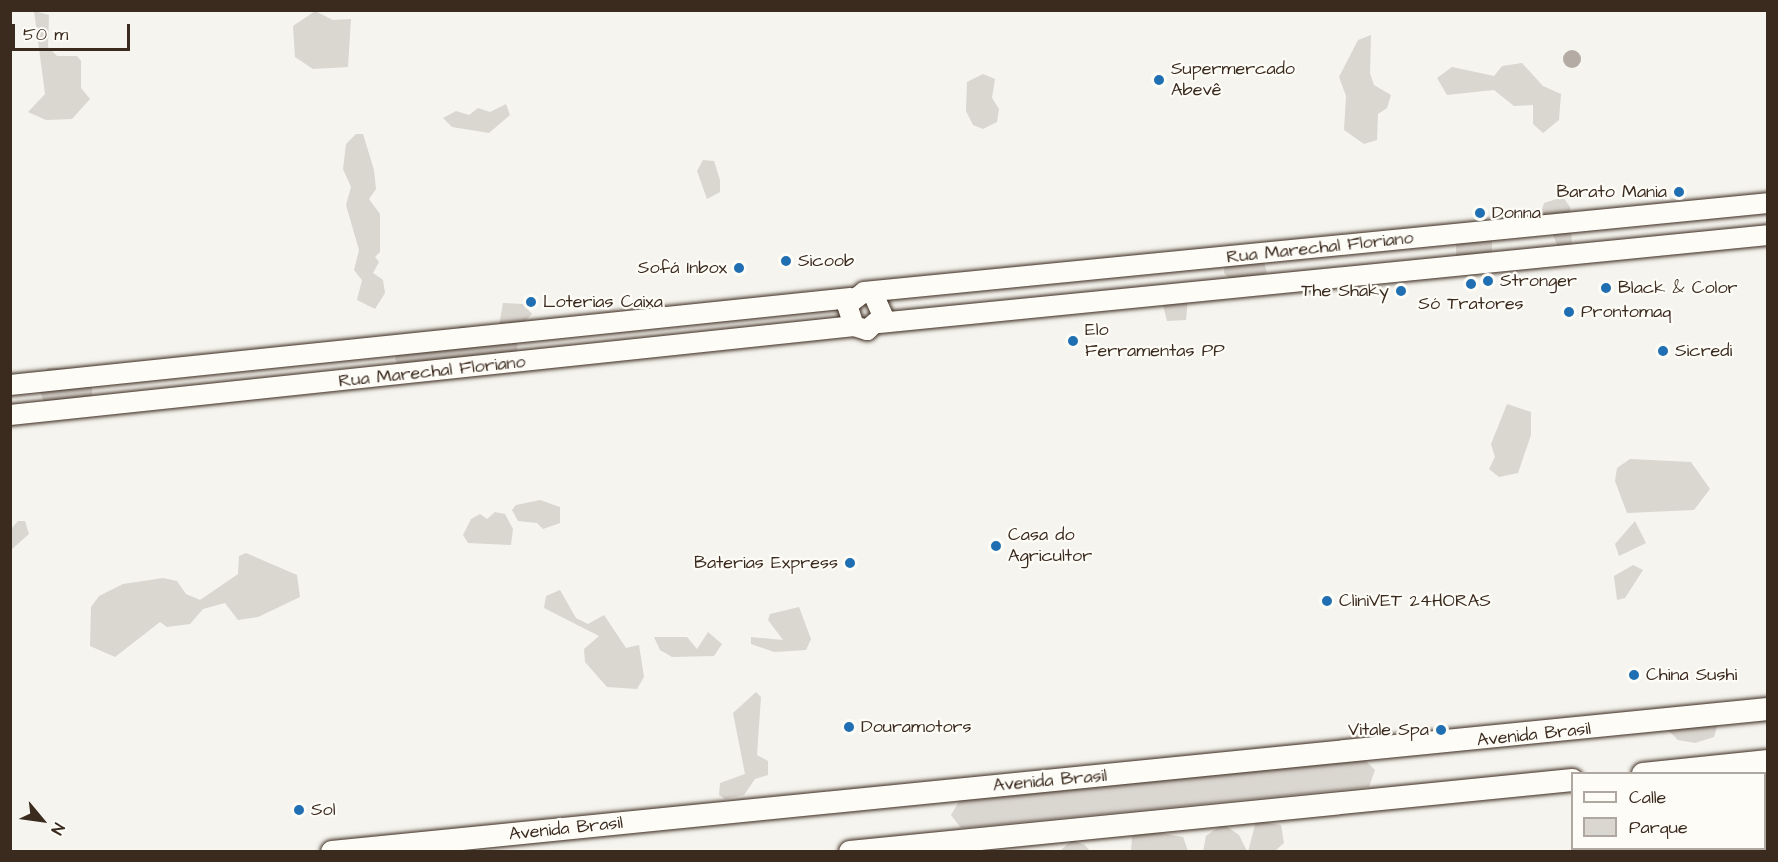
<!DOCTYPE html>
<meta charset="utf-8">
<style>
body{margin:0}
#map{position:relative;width:1778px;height:862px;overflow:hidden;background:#f5f4ee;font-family:"Architects Daughter",sans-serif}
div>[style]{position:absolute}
.green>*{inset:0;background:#dad6d0;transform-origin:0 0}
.water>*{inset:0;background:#b4aca4}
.round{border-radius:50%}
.roads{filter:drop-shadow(0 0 2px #3b2a1e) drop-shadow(0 0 2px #3b2a1e)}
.secondary>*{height:20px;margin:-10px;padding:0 10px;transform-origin:10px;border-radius:10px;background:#fdfcf7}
.primary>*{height:22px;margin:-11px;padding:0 11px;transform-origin:11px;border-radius:11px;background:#fdfcf7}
.dots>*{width:16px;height:16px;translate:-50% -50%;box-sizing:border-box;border:3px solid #fdfcf7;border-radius:50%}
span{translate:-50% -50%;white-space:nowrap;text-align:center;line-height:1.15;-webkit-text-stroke:4.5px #fdfcf7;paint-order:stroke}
.poi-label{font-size:18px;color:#3b2a1e}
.left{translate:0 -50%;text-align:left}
.right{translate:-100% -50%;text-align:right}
.street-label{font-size:18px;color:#3b2a1e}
.frame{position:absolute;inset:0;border:12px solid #3b2a1e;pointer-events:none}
.legend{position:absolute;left:1571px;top:772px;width:195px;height:78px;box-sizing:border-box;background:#fdfcf7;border:2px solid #afa8a0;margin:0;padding:8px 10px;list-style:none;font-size:18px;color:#3b2a1e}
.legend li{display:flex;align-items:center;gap:12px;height:30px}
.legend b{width:30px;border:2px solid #afa8a0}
.north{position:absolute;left:12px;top:790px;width:60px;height:60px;-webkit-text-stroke:4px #fdfcf7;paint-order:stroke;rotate:119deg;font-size:16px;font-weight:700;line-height:24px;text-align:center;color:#3b2a1e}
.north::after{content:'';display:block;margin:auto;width:21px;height:27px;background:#3b2a1e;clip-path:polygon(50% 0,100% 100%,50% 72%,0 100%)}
.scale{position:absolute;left:12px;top:24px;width:118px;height:27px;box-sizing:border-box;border:3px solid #3b2a1e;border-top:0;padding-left:8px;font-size:18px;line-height:21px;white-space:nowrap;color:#3b2a1e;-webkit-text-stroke:4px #fdfcf7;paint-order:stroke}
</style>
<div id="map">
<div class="green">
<i style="clip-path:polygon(34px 11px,49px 15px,48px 47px,57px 56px,77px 56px,81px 61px,81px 88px,90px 99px,72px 119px,46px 120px,28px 112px,45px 94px)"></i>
<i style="clip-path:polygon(315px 11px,333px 20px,351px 19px,348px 67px,313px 69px,295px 57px,293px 26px)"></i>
<i style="clip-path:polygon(1371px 35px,1370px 73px,1374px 85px,1391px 95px,1387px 108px,1378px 114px,1377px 140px,1364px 144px,1344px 130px,1346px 96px,1339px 77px,1358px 40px)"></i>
<i style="clip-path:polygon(1522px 63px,1543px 86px,1561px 94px,1559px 120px,1543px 133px,1533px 124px,1533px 105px,1514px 106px,1494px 90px,1447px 95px,1437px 78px,1452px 67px,1494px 76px,1502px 66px)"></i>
<i style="clip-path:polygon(983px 74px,995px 79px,992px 98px,999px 109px,997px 122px,983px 129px,973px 125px,966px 111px,967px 82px)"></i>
<i style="clip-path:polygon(506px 104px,510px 115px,489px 133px,452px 127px,443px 118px,456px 111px,469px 115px,478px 108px,490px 112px)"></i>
<i style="clip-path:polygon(356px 134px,363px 134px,374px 170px,376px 189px,369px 199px,380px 214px,380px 252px,375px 257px,379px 262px,373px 273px,383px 280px,385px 293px,375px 309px,357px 300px,362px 280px,354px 270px,359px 250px,346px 205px,351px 187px,343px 169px,346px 144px)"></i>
<i style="clip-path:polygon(703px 160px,714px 161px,720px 180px,720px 192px,707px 199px,697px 171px)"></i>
<i style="clip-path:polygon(1563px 197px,1570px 207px,1572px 246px,1558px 247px,1542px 210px,1544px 203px)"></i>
<i style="left:1456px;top:239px;width:36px;height:18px"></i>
<i style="clip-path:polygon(1225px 260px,1264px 262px,1267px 273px,1231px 280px,1224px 273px)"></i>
<i style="clip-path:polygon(1188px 296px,1186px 320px,1167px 321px,1162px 301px)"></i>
<i style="clip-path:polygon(503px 303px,523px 304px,532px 314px,518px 328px,517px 355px,399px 365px,395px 359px,397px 353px,462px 326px,498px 331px)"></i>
<i style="clip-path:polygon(48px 368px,81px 368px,92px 385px,92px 399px,44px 402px,37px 383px)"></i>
<i style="clip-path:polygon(1507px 404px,1531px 412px,1531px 435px,1518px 473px,1499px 477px,1489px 469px,1495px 457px,1491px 444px)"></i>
<i style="clip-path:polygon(1630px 459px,1691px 462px,1710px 489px,1694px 510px,1627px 513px,1615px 481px,1617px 468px)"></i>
<i style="clip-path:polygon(540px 500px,560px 507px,560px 523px,543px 529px,537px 523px,518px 521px,512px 510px,516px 505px)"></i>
<i style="clip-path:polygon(495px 512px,505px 514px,513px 529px,511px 545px,468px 543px,463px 535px,471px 519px,480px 514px,487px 519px)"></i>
<i style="clip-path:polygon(18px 521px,25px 521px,29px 534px,11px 550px,11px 529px)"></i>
<i style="clip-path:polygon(1635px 521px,1646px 543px,1619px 556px,1615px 544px)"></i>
<i style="clip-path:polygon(246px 553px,297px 575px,300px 597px,258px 617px,238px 620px,225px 603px,203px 609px,190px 624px,167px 627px,160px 622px,115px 657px,90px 646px,91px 607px,99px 596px,123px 584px,163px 578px,177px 581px,186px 594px,200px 600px,238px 574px,239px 556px)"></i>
<i style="clip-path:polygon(1633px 565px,1643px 570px,1625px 598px,1617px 600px,1614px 576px)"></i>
<i style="clip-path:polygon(560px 590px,576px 618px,588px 624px,604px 615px,626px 648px,639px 645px,644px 677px,637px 689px,607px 687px,585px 662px,584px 649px,599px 636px,544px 608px,546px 596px)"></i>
<i style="clip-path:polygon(799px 607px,811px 639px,806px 650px,774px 652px,751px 644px,751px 637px,783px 640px,768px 620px,770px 614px)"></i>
<i style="clip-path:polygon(708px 632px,722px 644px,714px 656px,672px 657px,660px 650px,654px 637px,687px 637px,697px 649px)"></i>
<i style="clip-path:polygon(756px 692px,761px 697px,757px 755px,768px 761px,768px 775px,755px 779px,744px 795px,725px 799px,719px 795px,720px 783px,745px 774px,733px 713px)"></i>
<i style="clip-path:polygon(1718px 723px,1714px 737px,1695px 743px,1678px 740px,1666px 728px)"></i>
<i style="clip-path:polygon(1364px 759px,1375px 770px,1369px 787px,961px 828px,951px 815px,961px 798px)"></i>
<i style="clip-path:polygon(1256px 821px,1281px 825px,1284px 843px,1275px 851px,1248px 852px)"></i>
<i style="clip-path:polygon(1223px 824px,1239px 835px,1247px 851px,1203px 852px,1206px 836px)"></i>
<i style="clip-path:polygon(1143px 830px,1183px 837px,1188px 851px,1131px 852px,1132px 837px)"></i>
<i style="clip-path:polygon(1072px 840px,1085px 845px,1090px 851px,1059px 852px)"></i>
</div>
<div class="water">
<i class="round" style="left:1563px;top:50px;width:18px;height:18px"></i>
</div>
<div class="roads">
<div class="secondary">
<i style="left:879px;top:323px;width:893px;rotate:-5.65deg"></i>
<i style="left:854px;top:326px;width:22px;rotate:-108deg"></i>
<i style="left:847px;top:305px;width:21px;rotate:-37deg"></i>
<i style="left:864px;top:292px;width:908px;rotate:-5.62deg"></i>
<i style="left:10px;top:385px;width:845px;rotate:-5.91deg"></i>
<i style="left:10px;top:415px;width:849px;rotate:-6.02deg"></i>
<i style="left:854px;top:326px;width:14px;rotate:17deg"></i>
<i style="left:867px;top:330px;width:21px;rotate:-41deg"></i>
<i style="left:883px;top:316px;width:24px;rotate:-114deg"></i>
</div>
<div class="primary">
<i style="left:1643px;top:774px;width:126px;rotate:-5.9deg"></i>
<i style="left:332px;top:852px;width:1443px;rotate:-5.69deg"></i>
<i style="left:850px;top:852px;width:726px;rotate:-5.69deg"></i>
</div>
</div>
<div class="dots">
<i style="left:1159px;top:80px;background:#1f6fb2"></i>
<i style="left:1679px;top:192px;background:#1f6fb2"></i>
<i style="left:1480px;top:213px;background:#1f6fb2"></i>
<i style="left:786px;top:261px;background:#1f6fb2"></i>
<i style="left:739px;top:268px;background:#1f6fb2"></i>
<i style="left:1488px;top:281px;background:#1f6fb2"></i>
<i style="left:1471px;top:284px;background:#1f6fb2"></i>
<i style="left:1606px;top:288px;background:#1f6fb2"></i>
<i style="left:1401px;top:291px;background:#1f6fb2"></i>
<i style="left:531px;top:302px;background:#1f6fb2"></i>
<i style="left:1569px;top:312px;background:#1f6fb2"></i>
<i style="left:1073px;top:341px;background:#1f6fb2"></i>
<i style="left:1663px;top:351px;background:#1f6fb2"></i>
<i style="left:996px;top:546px;background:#1f6fb2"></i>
<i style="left:850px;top:563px;background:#1f6fb2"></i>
<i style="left:1327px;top:601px;background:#1f6fb2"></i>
<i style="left:1634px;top:675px;background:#1f6fb2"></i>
<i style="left:849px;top:727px;background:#1f6fb2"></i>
<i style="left:1441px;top:730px;background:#1f6fb2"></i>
<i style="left:299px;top:810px;background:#1f6fb2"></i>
</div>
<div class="poi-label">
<span class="left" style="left:1171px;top:80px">Supermercado<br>Abevê</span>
<span class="right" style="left:1667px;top:192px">Barato Mania</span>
<span class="left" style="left:1492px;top:213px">Donna</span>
<span class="left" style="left:798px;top:261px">Sicoob</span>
<span class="right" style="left:727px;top:268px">Sofá Inbox</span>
<span class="left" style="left:1500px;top:281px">Stronger</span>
<span class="left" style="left:1618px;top:288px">Black &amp; Color</span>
<span class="right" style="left:1389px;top:291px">The Shaky</span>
<span class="left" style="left:543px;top:302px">Loterias Caixa</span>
<span style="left:1471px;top:304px">Só Tratores</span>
<span class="left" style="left:1581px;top:312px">Prontomaq</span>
<span class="left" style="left:1085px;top:341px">Elo<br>Ferramentas PP</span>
<span class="left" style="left:1675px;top:351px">Sicredi</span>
<span class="left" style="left:1008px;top:546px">Casa do<br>Agricultor</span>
<span class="right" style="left:838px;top:563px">Baterias Express</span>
<span class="left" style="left:1339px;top:601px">CliniVET 24HORAS</span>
<span class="left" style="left:1646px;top:675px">China Sushi</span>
<span class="left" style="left:861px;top:727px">Douramotors</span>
<span class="right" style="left:1429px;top:730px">Vitale Spa</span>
<span class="left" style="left:311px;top:810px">Sol</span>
</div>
<div class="street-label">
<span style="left:1320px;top:248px;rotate:-6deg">Rua Marechal Floriano</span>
<span style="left:432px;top:372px;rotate:-6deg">Rua Marechal Floriano</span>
<span style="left:1534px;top:735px;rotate:-6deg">Avenida Brasil</span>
<span style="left:1050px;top:781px;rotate:-5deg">Avenida Brasil</span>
<span style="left:566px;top:829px;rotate:-6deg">Avenida Brasil</span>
</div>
<div class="frame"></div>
<ul class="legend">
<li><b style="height:8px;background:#fdfcf7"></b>Calle</li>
<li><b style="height:16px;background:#dad6d0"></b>Parque</li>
</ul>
<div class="north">N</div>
<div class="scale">50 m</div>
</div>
